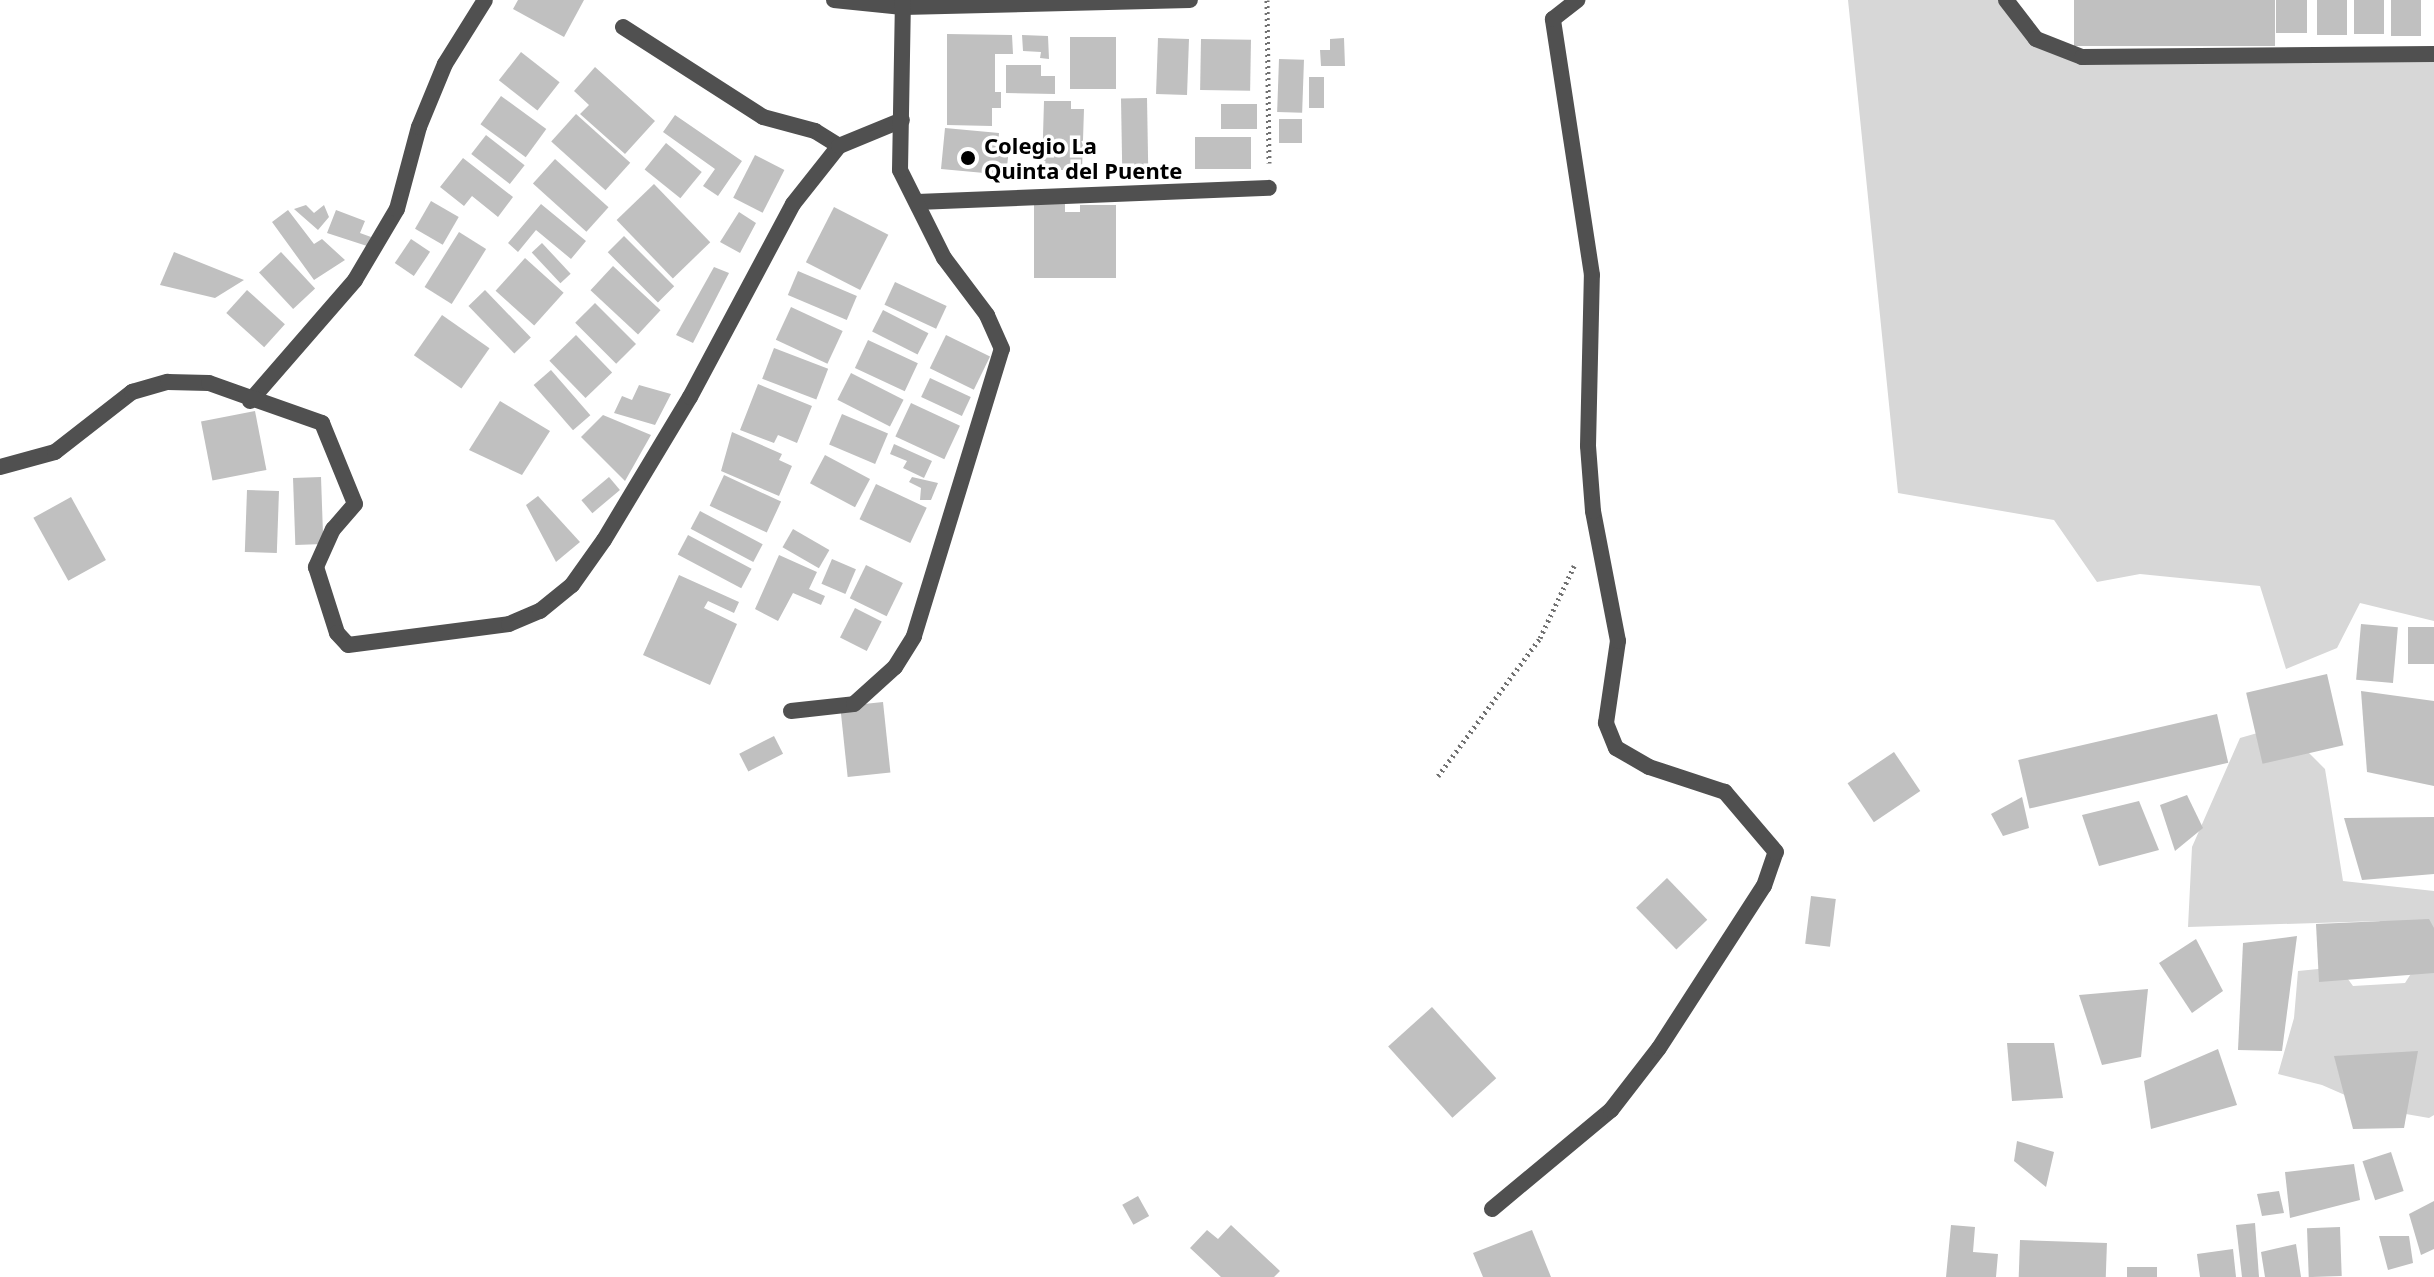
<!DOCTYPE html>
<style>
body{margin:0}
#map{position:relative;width:2434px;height:1277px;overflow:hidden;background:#fff;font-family:"Noto Sans",sans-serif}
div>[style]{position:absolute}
.green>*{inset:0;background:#d7d7d7}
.building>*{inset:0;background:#c0c0c0;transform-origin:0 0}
.path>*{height:5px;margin-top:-2.5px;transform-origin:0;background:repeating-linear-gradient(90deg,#727272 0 2px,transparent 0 6px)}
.lane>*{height:16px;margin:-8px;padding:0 8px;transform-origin:8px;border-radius:8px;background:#505050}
.street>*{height:16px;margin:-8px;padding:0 8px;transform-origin:8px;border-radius:8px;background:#505050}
.dots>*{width:22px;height:22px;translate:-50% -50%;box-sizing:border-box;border:4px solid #fff;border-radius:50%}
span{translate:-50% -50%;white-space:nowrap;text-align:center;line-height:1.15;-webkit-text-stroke:7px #fff;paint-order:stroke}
.poi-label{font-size:22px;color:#000;font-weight:700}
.left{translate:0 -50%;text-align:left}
</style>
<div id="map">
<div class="green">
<i style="clip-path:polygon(1848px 0,2006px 0,2036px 39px,2082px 57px,2434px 54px,2434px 621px,2360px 603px,2337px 648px,2286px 669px,2260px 586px,2140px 574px,2097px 582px,2054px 520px,1898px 493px)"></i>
<i style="clip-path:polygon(2282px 726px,2325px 769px,2343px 881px,2434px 891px,2434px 1115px,2429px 1118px,2377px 1109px,2322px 1085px,2278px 1074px,2294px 1018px,2298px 971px,2339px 967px,2353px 986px,2405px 983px,2423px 955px,2379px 921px,2188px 927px,2192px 847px,2240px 738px)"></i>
</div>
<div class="building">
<i style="clip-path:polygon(518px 0,584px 0,564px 37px,513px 9px)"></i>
<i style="left:2074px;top:0;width:201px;height:46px"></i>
<i style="left:2276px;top:0;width:31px;height:33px"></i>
<i style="left:2317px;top:0;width:30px;height:35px"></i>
<i style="left:2354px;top:0;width:30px;height:34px"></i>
<i style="left:2391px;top:0;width:30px;height:36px"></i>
<i style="clip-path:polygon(947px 34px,1012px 35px,1013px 54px,995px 54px,995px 92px,1001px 92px,1001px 108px,992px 108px,992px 126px,947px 125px)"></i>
<i style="clip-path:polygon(1022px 35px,1048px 36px,1049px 59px,1040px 58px,1041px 52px,1023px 51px)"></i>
<i style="left:1070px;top:37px;width:46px;height:52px"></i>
<i style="left:1158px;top:38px;width:31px;height:56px;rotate:2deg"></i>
<i style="clip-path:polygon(1344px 38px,1345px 66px,1321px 66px,1320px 50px,1330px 50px,1330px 39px)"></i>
<i style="left:1201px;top:39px;width:50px;height:51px;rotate:1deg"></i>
<i style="left:521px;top:52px;width:49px;height:36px;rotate:38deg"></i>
<i style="left:1279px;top:59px;width:25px;height:53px;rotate:2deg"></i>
<i style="clip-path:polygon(1006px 65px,1041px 65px,1041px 76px,1055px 76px,1055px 94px,1006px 93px)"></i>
<i style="clip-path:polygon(595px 67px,655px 121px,625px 154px,580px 114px,589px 105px,574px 91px)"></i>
<i style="left:1309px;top:77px;width:15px;height:31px"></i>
<i style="left:501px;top:96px;width:56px;height:35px;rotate:36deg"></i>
<i style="left:1147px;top:98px;width:68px;height:26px;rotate:89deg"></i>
<i style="clip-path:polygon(1044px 101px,1071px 101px,1071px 109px,1084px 109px,1082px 171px,1042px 169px)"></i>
<i style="left:1221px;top:104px;width:36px;height:25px"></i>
<i style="left:576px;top:114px;width:73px;height:37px;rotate:42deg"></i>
<i style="clip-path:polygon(675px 115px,742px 161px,718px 196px,703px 186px,715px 169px,663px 132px)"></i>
<i style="left:1279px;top:119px;width:23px;height:24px"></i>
<i style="clip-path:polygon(945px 128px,999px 133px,998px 148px,1009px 149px,1006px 175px,941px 169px)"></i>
<i style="left:486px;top:135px;width:49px;height:24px;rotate:38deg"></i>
<i style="left:1195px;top:137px;width:56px;height:32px"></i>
<i style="left:666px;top:143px;width:46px;height:34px;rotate:39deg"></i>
<i style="left:755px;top:155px;width:33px;height:48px;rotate:27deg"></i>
<i style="clip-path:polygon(463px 158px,513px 197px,498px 217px,472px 196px,464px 206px,440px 187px)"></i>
<i style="left:555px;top:159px;width:72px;height:33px;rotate:42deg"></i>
<i style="left:654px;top:184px;width:81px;height:52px;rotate:46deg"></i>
<i style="clip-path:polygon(1034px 198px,1065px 198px,1065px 212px,1080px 212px,1080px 205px,1116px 205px,1116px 278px,1034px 278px)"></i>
<i style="left:431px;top:201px;width:32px;height:32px;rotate:30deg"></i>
<i style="clip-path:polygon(541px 204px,586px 241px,571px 259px,536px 230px,518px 252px,508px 243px)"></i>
<i style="clip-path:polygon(306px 205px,314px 213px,324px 205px,329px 217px,318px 230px,294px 209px)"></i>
<i style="left:834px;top:207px;width:61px;height:62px;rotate:27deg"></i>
<i style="clip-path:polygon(288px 210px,314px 244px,322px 239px,345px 260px,314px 280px,272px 222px)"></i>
<i style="clip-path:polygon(336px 210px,365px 221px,360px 233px,371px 237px,367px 246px,327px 233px)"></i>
<i style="clip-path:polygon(739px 212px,756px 223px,740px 253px,720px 242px)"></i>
<i style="left:459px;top:232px;width:32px;height:65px;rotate:32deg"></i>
<i style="left:624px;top:236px;width:71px;height:23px;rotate:45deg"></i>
<i style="left:411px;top:239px;width:23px;height:29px;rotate:34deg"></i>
<i style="left:542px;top:243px;width:42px;height:14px;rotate:47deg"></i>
<i style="clip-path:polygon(174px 252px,244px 280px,215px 298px,160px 285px)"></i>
<i style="left:281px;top:252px;width:50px;height:30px;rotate:47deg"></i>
<i style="left:525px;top:258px;width:52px;height:44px;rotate:42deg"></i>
<i style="left:613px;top:266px;width:65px;height:33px;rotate:43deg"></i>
<i style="clip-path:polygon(714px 267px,729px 273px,693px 343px,676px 335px)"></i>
<i style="left:798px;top:271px;width:64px;height:26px;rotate:23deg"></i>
<i style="left:895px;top:282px;width:57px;height:25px;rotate:25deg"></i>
<i style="left:247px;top:290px;width:51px;height:31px;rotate:42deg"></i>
<i style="left:485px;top:290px;width:66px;height:23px;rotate:46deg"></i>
<i style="left:595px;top:303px;width:58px;height:28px;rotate:45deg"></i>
<i style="left:791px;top:307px;width:57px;height:36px;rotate:25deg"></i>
<i style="left:883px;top:310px;width:51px;height:24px;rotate:27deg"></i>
<i style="left:442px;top:315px;width:58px;height:49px;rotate:35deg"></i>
<i style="left:576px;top:335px;width:52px;height:37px;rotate:46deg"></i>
<i style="left:946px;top:335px;width:49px;height:37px;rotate:26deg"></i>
<i style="left:868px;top:340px;width:55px;height:31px;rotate:25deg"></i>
<i style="left:774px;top:348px;width:58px;height:33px;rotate:21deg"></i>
<i style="left:551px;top:370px;width:60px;height:23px;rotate:49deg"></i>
<i style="left:851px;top:373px;width:59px;height:30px;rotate:27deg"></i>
<i style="left:930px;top:378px;width:45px;height:21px;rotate:25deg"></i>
<i style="clip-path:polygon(758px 384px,812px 406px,797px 443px,778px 435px,774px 443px,740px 430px)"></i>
<i style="clip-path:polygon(639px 385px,671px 394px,655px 425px,614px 413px,622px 396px,632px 400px)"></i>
<i style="clip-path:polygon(500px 401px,550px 431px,522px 475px,469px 450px)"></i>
<i style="left:911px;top:403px;width:54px;height:37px;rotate:25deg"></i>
<i style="left:255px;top:411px;width:60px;height:55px;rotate:79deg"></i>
<i style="left:842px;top:414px;width:50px;height:33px;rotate:23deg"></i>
<i style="clip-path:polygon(603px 415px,651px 435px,625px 481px,581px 437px)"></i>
<i style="clip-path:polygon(732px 432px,782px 454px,779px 460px,792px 466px,779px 496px,721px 471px)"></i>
<i style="clip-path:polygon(894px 444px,932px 461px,924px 478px,903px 468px,907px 461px,890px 454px)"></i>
<i style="left:825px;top:455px;width:51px;height:32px;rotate:28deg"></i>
<i style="left:724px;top:475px;width:63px;height:34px;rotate:25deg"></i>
<i style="left:321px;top:477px;width:67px;height:28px;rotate:88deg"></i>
<i style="left:609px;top:477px;width:17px;height:36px;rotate:50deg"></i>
<i style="clip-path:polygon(912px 477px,938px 483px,931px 500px,920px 500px,921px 488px,909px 482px)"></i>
<i style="left:876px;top:484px;width:56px;height:39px;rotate:25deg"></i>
<i style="left:247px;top:490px;width:32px;height:62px;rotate:2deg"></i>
<i style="clip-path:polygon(538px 496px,580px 542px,556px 562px,526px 505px)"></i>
<i style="left:71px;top:497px;width:72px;height:43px;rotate:61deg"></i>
<i style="left:700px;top:511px;width:71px;height:20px;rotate:28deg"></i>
<i style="left:793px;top:529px;width:42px;height:21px;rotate:30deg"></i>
<i style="left:688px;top:535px;width:72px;height:22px;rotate:28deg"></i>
<i style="clip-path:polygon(779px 555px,817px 572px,809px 589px,825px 596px,821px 605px,793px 593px,778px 621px,755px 609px)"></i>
<i style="left:832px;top:559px;width:26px;height:27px;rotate:23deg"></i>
<i style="left:866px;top:565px;width:41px;height:37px;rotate:26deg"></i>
<i style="clip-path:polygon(679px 575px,739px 602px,734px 613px,708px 601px,704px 608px,737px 624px,710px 685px,643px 655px)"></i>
<i style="left:855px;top:608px;width:30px;height:33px;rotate:27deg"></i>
<i style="left:2361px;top:624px;width:37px;height:56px;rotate:5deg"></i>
<i style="left:2408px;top:627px;width:26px;height:37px"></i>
<i style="left:2327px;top:674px;width:73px;height:83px;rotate:77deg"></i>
<i style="clip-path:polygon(2361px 691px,2434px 701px,2434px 786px,2367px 772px)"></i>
<i style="left:883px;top:702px;width:71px;height:43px;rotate:84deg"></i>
<i style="left:2217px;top:714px;width:50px;height:204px;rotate:77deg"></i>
<i style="left:774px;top:736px;width:20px;height:39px;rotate:63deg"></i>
<i style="left:1894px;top:752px;width:47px;height:56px;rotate:56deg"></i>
<i style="clip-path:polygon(2187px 795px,2203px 828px,2175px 851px,2160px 805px)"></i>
<i style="clip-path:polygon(2022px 797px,2029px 828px,2003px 836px,1991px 814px)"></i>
<i style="clip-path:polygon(2139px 801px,2159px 850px,2099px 866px,2082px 815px)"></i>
<i style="clip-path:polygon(2434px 817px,2434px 874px,2362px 880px,2344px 818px)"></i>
<i style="left:1667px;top:878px;width:58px;height:43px;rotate:46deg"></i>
<i style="left:1811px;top:896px;width:25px;height:48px;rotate:7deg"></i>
<i style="clip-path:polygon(2429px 919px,2434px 928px,2434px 973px,2319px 982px,2316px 924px)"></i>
<i style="clip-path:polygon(2297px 936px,2282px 1051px,2238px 1050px,2243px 943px)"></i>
<i style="clip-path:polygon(2196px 939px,2223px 991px,2192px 1013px,2159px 963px)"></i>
<i style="clip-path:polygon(2148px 989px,2141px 1057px,2102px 1065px,2079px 995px)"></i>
<i style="left:1432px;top:1007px;width:96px;height:59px;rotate:48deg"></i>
<i style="clip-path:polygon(2007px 1043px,2054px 1043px,2063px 1098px,2012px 1101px)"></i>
<i style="clip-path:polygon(2218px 1049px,2237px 1105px,2151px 1129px,2144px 1081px)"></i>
<i style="clip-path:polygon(2418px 1051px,2404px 1128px,2353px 1129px,2334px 1056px)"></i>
<i style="clip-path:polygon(2017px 1141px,2054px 1152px,2046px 1187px,2014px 1161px)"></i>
<i style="left:2391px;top:1152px;width:41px;height:30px;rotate:72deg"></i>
<i style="clip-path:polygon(2354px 1164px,2360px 1200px,2290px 1218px,2285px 1172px)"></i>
<i style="clip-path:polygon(2279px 1191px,2284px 1213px,2262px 1216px,2257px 1194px)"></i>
<i style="left:1138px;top:1196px;width:23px;height:18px;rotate:61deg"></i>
<i style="clip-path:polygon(2434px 1201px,2434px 1249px,2421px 1255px,2409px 1214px)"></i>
<i style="clip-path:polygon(2255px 1223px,2259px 1277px,2242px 1277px,2236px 1225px)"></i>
<i style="clip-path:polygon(1231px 1225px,1280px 1271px,1274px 1277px,1221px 1277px,1190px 1248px,1207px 1230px,1218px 1239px)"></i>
<i style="clip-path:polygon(1951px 1225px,1975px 1227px,1973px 1252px,1998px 1254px,1996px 1277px,1946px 1277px)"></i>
<i style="left:2340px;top:1227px;width:49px;height:33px;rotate:88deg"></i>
<i style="clip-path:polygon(1532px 1230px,1551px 1277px,1483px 1277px,1473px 1253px)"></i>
<i style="clip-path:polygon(2379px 1236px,2409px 1236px,2413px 1263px,2388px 1270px)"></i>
<i style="left:2020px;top:1240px;width:87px;height:37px;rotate:2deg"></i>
<i style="clip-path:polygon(2296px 1244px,2301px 1277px,2265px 1277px,2261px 1252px)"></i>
<i style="clip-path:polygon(2233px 1249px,2236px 1277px,2200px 1277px,2197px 1254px)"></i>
<i style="left:2127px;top:1267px;width:30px;height:10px"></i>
</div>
<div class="path">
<i style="left:1267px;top:0;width:163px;rotate:89.3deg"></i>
<i style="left:1438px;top:776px;width:172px;rotate:-53.5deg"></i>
<i style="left:1540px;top:638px;width:80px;rotate:-64.7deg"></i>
</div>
<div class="lane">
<i style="left:834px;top:0;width:69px;rotate:5.8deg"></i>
<i style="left:250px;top:401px;width:160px;rotate:-49deg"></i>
<i style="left:355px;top:280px;width:82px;rotate:-59.4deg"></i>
<i style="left:397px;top:209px;width:85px;rotate:-75deg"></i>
<i style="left:419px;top:127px;width:68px;rotate:-67.6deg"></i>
<i style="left:445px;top:64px;width:75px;rotate:-58deg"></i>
<i style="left:1492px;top:1209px;width:155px;rotate:-39.8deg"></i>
<i style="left:1611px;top:1110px;width:78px;rotate:-52.3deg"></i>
<i style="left:1659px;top:1048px;width:193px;rotate:-57.1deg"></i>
<i style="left:1764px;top:886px;width:36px;rotate:-71deg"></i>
<i style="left:1776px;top:852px;width:79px;rotate:-130.4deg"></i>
<i style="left:1725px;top:792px;width:80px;rotate:-161.8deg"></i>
<i style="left:1649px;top:767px;width:38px;rotate:-150deg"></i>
<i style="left:1616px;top:748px;width:27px;rotate:-112deg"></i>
<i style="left:1606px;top:723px;width:83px;rotate:-81.7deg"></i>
<i style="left:1618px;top:641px;width:132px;rotate:-100.9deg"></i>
<i style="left:1593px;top:511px;width:65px;rotate:-94.4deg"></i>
<i style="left:1588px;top:446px;width:171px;rotate:-88.7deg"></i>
<i style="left:1592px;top:275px;width:259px;rotate:-98.7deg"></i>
<i style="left:1553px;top:19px;width:31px;rotate:-38deg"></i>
</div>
<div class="street">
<i style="left:2006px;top:0;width:49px;rotate:52.4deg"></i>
<i style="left:2036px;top:39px;width:49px;rotate:21.4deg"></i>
<i style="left:2082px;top:57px;width:352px;rotate:-0.5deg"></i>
<i style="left:903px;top:7px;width:287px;rotate:-1.4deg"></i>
<i style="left:623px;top:27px;width:166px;rotate:32.7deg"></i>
<i style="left:763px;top:117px;width:54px;rotate:15.1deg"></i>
<i style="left:815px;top:131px;width:28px;rotate:32deg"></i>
<i style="left:917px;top:202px;width:352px;rotate:-2.3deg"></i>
<i style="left:0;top:467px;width:57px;rotate:-15.3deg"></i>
<i style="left:55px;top:452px;width:98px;rotate:-37.9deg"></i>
<i style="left:132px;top:392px;width:37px;rotate:-16deg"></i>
<i style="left:168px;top:382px;width:41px;rotate:1.4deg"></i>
<i style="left:209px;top:383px;width:120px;rotate:19.5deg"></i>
<i style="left:322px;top:423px;width:87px;rotate:67.8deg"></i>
<i style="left:355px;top:504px;width:33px;rotate:131deg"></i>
<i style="left:333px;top:529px;width:42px;rotate:114.1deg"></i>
<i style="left:316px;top:567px;width:69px;rotate:72.3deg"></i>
<i style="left:337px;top:633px;width:16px;rotate:47deg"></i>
<i style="left:348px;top:645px;width:162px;rotate:-7.4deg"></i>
<i style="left:509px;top:624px;width:34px;rotate:-23deg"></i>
<i style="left:540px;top:611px;width:41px;rotate:-39.1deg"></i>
<i style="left:572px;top:585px;width:55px;rotate:-54.6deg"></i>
<i style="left:604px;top:540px;width:167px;rotate:-59deg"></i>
<i style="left:690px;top:397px;width:219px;rotate:-61.9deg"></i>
<i style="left:793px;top:204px;width:74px;rotate:-51.6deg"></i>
<i style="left:839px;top:146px;width:68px;rotate:-22.4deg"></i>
<i style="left:791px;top:711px;width:63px;rotate:-6.3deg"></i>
<i style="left:854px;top:704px;width:55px;rotate:-42.1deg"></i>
<i style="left:895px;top:667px;width:36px;rotate:-58deg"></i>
<i style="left:914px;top:636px;width:300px;rotate:-73deg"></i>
<i style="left:1002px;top:349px;width:37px;rotate:-114deg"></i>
<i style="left:987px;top:315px;width:71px;rotate:-127deg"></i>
<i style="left:944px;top:258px;width:98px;rotate:-116.6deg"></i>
<i style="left:900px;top:170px;width:170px;rotate:-89deg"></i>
</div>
<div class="dots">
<i style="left:968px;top:158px;background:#000"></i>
</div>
<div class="poi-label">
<span class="left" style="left:984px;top:158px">Colegio La<br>Quinta del Puente</span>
</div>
</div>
